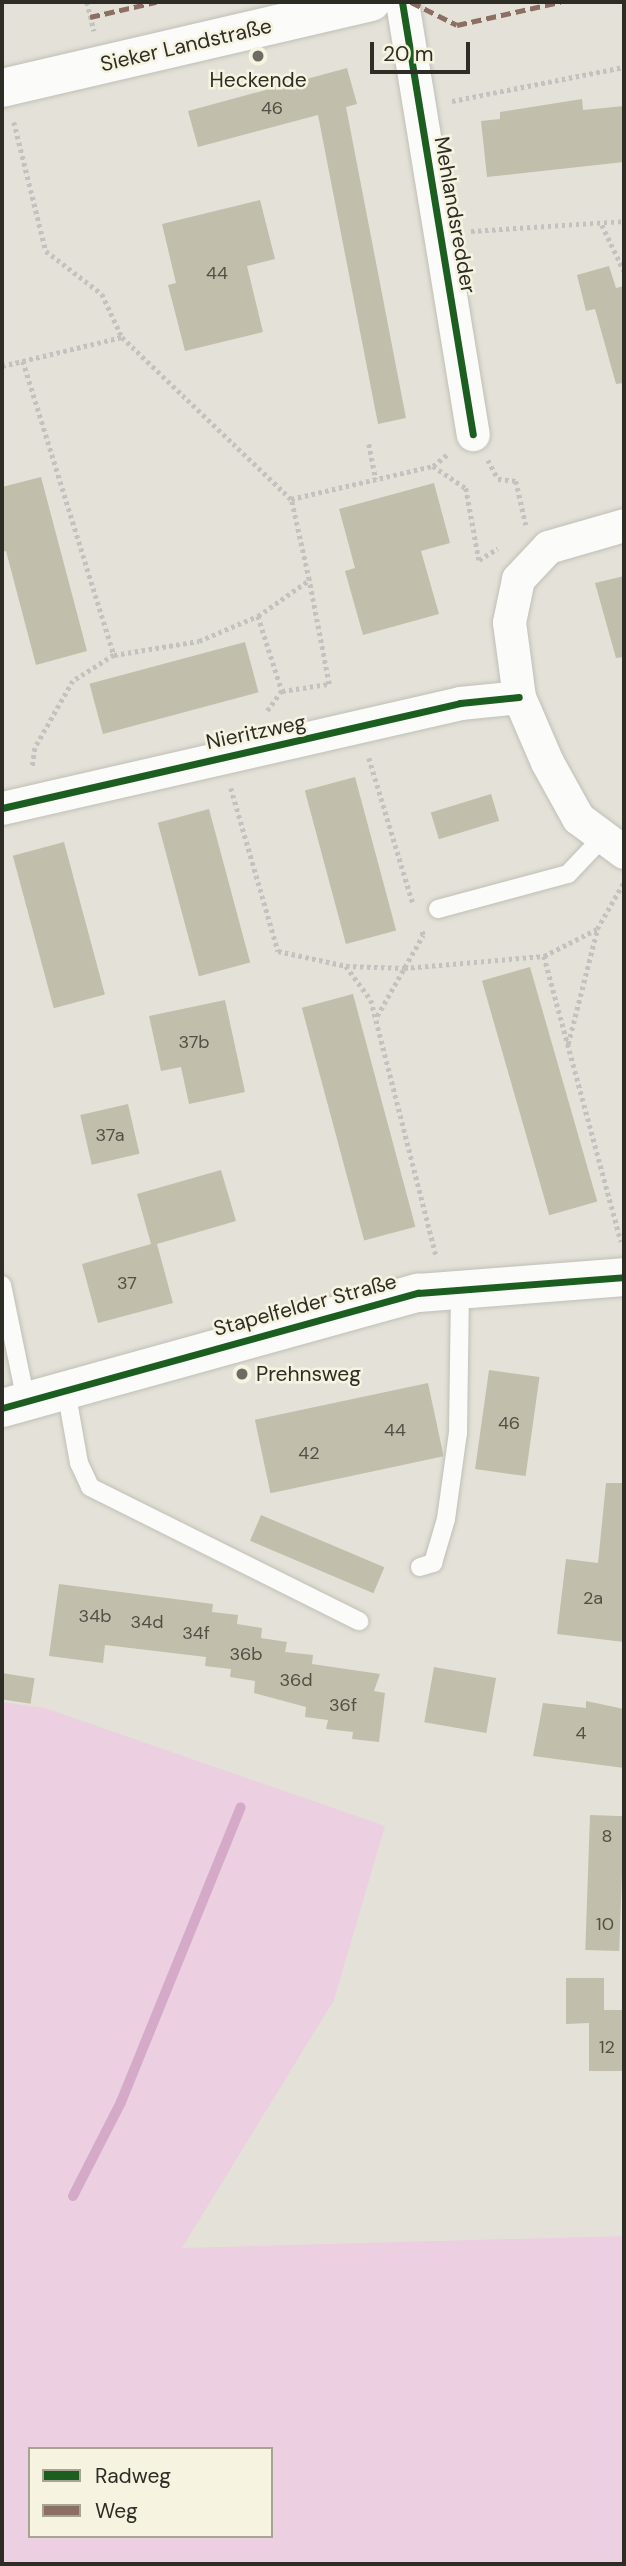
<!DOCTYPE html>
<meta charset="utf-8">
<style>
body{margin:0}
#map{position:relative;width:626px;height:2566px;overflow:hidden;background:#e4e2d8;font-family:"DM Sans",sans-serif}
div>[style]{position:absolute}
.green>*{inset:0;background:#eccfe0}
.stream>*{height:10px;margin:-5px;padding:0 5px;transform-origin:5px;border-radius:5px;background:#d5aac8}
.building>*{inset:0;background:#c1beab;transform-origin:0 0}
.path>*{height:4.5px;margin-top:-2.25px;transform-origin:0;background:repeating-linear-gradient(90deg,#c2c2bf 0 3.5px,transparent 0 7px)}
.roads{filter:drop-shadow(0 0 2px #c0bfb7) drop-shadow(0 0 2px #c0bfb7)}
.service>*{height:18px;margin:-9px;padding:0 9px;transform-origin:9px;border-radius:9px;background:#fbfbf9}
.minor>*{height:33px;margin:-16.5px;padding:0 16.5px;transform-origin:16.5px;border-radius:16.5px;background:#fbfbf9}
.tertiary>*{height:38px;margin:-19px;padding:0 19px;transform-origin:19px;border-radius:19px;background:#fbfbf9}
.secondary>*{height:38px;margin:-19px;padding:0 19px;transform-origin:19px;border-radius:19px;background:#fbfbf9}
.quiet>*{height:5px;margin-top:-2.5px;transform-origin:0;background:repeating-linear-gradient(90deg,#8d6e63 0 10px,transparent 0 15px)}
.cycleway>*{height:7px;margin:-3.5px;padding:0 3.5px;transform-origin:3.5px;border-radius:3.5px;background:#1b5e20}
.dots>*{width:19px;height:19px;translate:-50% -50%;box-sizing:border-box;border:4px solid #f6f4e0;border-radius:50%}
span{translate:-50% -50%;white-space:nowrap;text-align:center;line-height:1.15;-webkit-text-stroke:5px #f6f4e0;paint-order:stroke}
.number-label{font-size:18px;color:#525046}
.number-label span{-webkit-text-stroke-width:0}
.street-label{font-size:21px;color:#2d2c25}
.poi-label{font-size:21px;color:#2d2c25}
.left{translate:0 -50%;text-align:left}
.frame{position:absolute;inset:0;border:4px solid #2d2c25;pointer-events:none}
.legend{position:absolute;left:28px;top:2447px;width:245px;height:91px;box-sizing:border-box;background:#f6f4e0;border:2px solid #a6a495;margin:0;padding:9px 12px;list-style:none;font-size:21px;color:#2d2c25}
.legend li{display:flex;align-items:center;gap:14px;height:35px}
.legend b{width:35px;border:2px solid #a6a495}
.scale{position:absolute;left:370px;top:42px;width:100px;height:32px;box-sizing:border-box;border:4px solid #2d2c25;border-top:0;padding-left:9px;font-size:21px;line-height:24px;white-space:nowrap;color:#2d2c25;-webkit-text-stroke:5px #f6f4e0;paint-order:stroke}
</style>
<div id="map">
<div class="green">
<i style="clip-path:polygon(evenodd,2px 1702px,45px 1708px,385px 1826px,334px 2000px,182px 2248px,624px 2236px,624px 2564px,2px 2564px,2px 1702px,30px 2449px,271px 2449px,271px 2536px,30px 2536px,30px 2449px)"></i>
</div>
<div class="stream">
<i style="left:73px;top:2196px;width:106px;rotate:-62.9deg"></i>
<i style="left:121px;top:2102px;width:318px;rotate:-67.9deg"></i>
</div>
<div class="building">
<i style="clip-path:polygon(347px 68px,357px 104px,346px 107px,406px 418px,378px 424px,318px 115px,198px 147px,188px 111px)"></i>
<i style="clip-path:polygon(582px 99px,583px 110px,624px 106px,624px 162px,487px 177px,481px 121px,500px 119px,500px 112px)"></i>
<i style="clip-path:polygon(260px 200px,275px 259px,247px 266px,263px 332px,185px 351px,168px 285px,176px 283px,162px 224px)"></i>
<i style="clip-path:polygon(609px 266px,616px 288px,624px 286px,624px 383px,616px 384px,595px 309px,586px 311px,577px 275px)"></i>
<i style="clip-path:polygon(41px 477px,87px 651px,36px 665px,6px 551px,2px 552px,2px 487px)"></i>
<i style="clip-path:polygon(434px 483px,450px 543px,421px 551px,439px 614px,363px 635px,345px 571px,355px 568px,339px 509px)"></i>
<i style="clip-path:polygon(624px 576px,624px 657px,616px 658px,595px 583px)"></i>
<i style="left:245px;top:642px;width:52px;height:161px;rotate:75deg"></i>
<i style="left:355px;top:777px;width:159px;height:52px;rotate:75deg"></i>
<i style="left:491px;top:794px;width:28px;height:63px;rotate:73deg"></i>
<i style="left:209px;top:809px;width:159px;height:53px;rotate:75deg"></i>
<i style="left:64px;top:842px;width:158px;height:53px;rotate:75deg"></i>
<i style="left:530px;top:967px;width:244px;height:50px;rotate:74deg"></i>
<i style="left:353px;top:994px;width:241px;height:53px;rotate:75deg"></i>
<i style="clip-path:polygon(225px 1000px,245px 1092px,189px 1104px,181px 1067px,161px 1071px,149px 1016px)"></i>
<i style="left:128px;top:1104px;width:51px;height:49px;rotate:77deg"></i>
<i style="clip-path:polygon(221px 1170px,236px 1221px,157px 1244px,173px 1303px,98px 1323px,82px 1264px,151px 1244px,137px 1194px)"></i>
<i style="left:489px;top:1370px;width:51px;height:100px;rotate:8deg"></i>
<i style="left:428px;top:1383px;width:75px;height:177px;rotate:78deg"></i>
<i style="clip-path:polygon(606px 1483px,624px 1483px,624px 1642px,557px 1634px,566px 1559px,598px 1563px)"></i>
<i style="left:261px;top:1515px;width:134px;height:28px;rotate:23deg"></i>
<i style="clip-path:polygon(59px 1584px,213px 1604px,212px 1612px,238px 1615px,237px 1624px,262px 1628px,261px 1638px,287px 1642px,285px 1652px,313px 1655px,312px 1664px,380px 1674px,374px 1691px,385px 1693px,379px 1742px,352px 1739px,353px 1732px,326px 1729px,328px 1720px,305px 1717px,306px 1707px,254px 1693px,255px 1681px,230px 1677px,231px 1669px,205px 1666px,206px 1657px,105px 1645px,103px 1663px,49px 1656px)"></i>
<i style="left:434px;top:1667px;width:63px;height:56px;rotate:10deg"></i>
<i style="left:2px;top:1673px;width:33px;height:26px;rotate:9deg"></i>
<i style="clip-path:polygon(586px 1701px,624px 1709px,624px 1768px,533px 1756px,543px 1703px,586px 1708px)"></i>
<i style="left:590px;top:1815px;width:34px;height:135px;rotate:2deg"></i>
<i style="clip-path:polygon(566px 1978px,604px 1978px,604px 2010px,624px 2010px,624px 2071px,589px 2071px,589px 2023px,566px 2024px)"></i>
</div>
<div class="path">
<i style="left:87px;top:2px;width:30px;rotate:76deg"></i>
<i style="left:452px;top:101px;width:175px;rotate:-11.2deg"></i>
<i style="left:14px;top:122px;width:133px;rotate:76.1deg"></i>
<i style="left:46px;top:251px;width:71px;rotate:37.5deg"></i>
<i style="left:102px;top:294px;width:47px;rotate:65.1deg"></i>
<i style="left:602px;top:225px;width:51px;rotate:64.4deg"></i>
<i style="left:471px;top:231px;width:153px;rotate:-3.7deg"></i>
<i style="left:23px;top:361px;width:308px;rotate:72.8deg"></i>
<i style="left:114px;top:655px;width:49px;rotate:147.6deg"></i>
<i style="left:73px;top:681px;width:77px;rotate:119.6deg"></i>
<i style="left:35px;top:748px;width:21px;rotate:98deg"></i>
<i style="left:2px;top:366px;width:123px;rotate:-13.6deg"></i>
<i style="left:122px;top:337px;width:234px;rotate:43.8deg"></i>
<i style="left:291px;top:499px;width:146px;rotate:-13.1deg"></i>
<i style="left:433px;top:466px;width:40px;rotate:34deg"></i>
<i style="left:466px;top:488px;width:73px;rotate:79.8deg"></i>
<i style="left:479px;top:560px;width:22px;rotate:-32deg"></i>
<i style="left:369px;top:444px;width:36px;rotate:79deg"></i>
<i style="left:488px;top:460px;width:21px;rotate:62deg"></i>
<i style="left:498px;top:479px;width:18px;rotate:6deg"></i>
<i style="left:516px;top:481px;width:45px;rotate:77.2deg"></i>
<i style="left:433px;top:466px;width:21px;rotate:-39deg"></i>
<i style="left:258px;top:616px;width:79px;rotate:72.3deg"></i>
<i style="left:282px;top:691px;width:26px;rotate:126deg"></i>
<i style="left:114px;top:655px;width:86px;rotate:-9.4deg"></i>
<i style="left:199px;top:641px;width:64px;rotate:-23deg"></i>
<i style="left:258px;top:616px;width:62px;rotate:-35.2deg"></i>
<i style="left:309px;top:580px;width:83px;rotate:-102.5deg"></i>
<i style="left:282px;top:691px;width:48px;rotate:-8.5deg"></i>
<i style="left:329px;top:684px;width:106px;rotate:-100.9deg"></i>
<i style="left:369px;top:758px;width:152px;rotate:73.2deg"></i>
<i style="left:231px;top:788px;width:170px;rotate:73.9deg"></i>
<i style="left:278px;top:951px;width:70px;rotate:12.4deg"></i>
<i style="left:346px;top:966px;width:58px;rotate:2deg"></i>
<i style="left:404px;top:968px;width:141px;rotate:-4.9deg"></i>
<i style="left:544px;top:956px;width:59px;rotate:-27deg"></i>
<i style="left:597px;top:929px;width:54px;rotate:-60.1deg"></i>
<i style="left:544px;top:956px;width:296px;rotate:74.9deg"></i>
<i style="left:346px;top:966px;width:42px;rotate:53.7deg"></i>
<i style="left:371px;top:1000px;width:266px;rotate:75.7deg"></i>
<i style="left:377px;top:1016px;width:93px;rotate:-60.4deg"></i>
<i style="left:423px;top:935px;width:6px;rotate:-108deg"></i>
<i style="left:568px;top:1044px;width:118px;rotate:-75.7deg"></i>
</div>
<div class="roads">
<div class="service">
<i style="left:438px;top:909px;width:135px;rotate:-15.1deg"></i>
<i style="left:568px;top:874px;width:51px;rotate:-46.6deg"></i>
<i style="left:2px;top:1285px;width:118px;rotate:78.3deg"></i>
<i style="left:66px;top:1390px;width:74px;rotate:79.9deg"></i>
<i style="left:79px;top:1463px;width:26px;rotate:65deg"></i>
<i style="left:90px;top:1487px;width:301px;rotate:26.5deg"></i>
<i style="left:420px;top:1567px;width:14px;rotate:-17deg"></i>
<i style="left:433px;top:1563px;width:46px;rotate:-73.5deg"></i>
<i style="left:446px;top:1519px;width:87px;rotate:-82.1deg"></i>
<i style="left:458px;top:1433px;width:145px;rotate:-89.2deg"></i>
</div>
<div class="minor">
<i style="left:402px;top:2px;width:438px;rotate:80.7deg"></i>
<i style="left:624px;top:525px;width:79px;rotate:163.9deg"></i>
<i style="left:548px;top:547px;width:44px;rotate:133.2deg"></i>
<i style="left:518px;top:579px;width:44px;rotate:101.8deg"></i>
<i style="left:509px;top:622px;width:76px;rotate:82.4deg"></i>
<i style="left:519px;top:697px;width:71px;rotate:66.7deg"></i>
<i style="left:547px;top:762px;width:64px;rotate:61deg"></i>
<i style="left:578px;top:818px;width:57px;rotate:36.5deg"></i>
<i style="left:2px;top:808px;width:470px;rotate:-12.9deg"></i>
<i style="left:460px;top:703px;width:59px;rotate:-5.8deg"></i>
</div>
<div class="tertiary">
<i style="left:2px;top:1408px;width:432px;rotate:-15.5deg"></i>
<i style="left:418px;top:1293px;width:207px;rotate:-4.4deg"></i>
</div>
<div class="secondary">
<i style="left:2px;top:88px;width:379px;rotate:-13.1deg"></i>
</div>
</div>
<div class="quiet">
<i style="left:411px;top:2px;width:51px;rotate:26.6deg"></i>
<i style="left:457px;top:25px;width:106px;rotate:-12.6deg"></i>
<i style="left:90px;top:17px;width:68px;rotate:-12.8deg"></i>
</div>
<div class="cycleway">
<i style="left:402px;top:2px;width:438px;rotate:80.7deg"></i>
<i style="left:2px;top:808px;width:470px;rotate:-12.9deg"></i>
<i style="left:460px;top:703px;width:59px;rotate:-5.8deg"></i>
<i style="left:2px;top:1408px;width:432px;rotate:-15.5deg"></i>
<i style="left:418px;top:1293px;width:207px;rotate:-4.4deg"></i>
</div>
<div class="dots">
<i style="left:258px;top:56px;background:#6d6c64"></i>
<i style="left:242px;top:1374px;background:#6d6c64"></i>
</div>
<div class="number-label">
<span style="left:272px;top:108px">46</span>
<span style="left:217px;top:273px">44</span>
<span style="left:194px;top:1042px">37b</span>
<span style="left:110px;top:1135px">37a</span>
<span style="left:127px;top:1283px">37</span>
<span style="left:509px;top:1423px">46</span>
<span style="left:395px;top:1430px">44</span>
<span style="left:309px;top:1453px">42</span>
<span style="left:593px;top:1598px">2a</span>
<span style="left:95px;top:1616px">34b</span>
<span style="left:147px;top:1622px">34d</span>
<span style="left:196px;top:1633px">34f</span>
<span style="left:246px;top:1654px">36b</span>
<span style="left:296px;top:1680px">36d</span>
<span style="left:343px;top:1705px">36f</span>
<span style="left:581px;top:1733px">4</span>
<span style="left:607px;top:1836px">8</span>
<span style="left:605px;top:1924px">10</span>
<span style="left:607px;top:2047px">12</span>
</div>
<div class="street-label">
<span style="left:186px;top:45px;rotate:-13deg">Sieker Landstraße</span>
<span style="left:455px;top:215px;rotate:80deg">Mehlandsredder</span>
<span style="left:256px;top:732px;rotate:-12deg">Nieritzweg</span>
<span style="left:305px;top:1305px;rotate:-15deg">Stapelfelder Straße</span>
</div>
<div class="poi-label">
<span style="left:258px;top:80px">Heckende</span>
<span class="left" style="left:256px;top:1374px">Prehnsweg</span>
</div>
<div class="frame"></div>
<ul class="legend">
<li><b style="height:9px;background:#1b5e20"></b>Radweg</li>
<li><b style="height:9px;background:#8d6e63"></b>Weg</li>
</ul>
<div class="scale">20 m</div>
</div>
